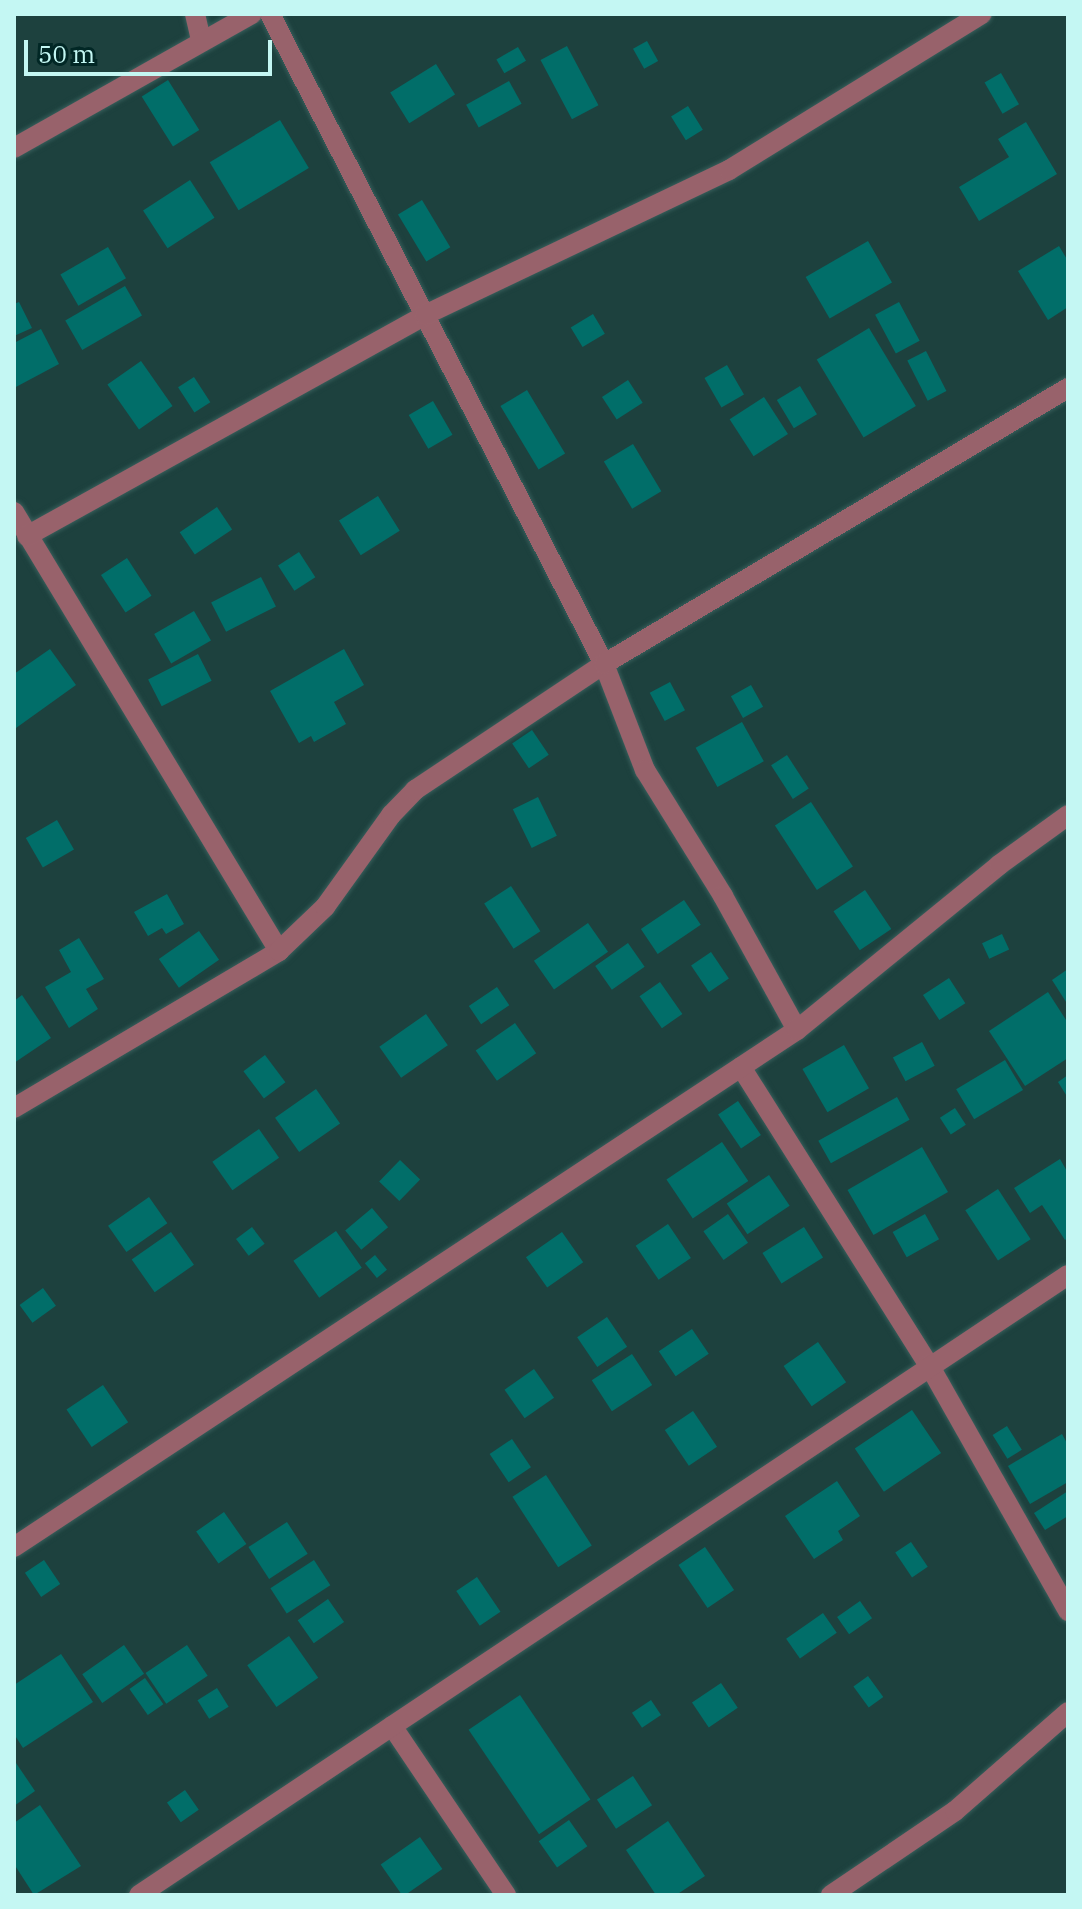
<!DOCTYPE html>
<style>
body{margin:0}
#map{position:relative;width:1082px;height:1909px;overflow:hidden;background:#1d413e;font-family:"IBM Plex Serif",serif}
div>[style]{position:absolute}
.building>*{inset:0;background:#016e69;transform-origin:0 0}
.roads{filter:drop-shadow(0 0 2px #385e5b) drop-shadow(0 0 2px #385e5b)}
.minor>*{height:20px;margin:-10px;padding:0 10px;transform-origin:10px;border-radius:10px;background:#98626b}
span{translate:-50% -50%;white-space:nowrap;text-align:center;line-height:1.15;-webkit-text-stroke:8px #012725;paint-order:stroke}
.frame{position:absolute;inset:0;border:16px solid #c4f7f3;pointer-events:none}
.scale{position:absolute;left:24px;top:40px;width:248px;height:36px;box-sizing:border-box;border:4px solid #c4f7f3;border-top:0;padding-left:10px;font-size:24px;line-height:28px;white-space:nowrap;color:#c4f7f3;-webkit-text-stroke:6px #012725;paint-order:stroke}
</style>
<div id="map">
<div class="building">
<i style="left:647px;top:41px;width:23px;height:16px;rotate:61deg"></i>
<i style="left:567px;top:46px;width:67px;height:30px;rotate:62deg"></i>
<i style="left:518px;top:47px;width:16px;height:25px;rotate:60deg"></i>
<i style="left:436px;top:64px;width:36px;height:54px;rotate:58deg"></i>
<i style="left:1001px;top:73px;width:36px;height:19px;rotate:60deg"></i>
<i style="left:168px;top:80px;width:59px;height:31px;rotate:58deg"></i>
<i style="left:509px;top:81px;width:26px;height:49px;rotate:61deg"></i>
<i style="left:688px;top:106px;width:28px;height:20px;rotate:58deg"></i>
<i style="left:280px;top:120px;width:56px;height:82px;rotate:59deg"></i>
<i style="clip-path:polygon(1026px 122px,1057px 174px,979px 221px,959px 187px,1009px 157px,998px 139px)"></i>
<i style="left:190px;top:180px;width:45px;height:56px;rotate:57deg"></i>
<i style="left:422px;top:200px;width:55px;height:28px;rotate:59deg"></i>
<i style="left:868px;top:241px;width:48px;height:72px;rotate:60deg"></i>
<i style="clip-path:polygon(1059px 246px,1068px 261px,1068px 307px,1048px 320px,1018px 271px)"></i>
<i style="left:108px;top:247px;width:36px;height:55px;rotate:60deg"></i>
<i style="left:125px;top:286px;width:34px;height:69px;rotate:60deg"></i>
<i style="clip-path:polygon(19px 302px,32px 328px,14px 336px,14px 304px)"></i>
<i style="left:899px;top:302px;width:44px;height:27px;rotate:62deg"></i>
<i style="left:593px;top:314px;width:23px;height:26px;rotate:59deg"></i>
<i style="left:869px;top:328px;width:91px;height:61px;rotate:59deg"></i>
<i style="clip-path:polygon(41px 329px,59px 364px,14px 388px,14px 343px)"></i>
<i style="left:926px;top:351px;width:45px;height:21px;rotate:63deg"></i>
<i style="left:141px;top:361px;width:55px;height:41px;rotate:55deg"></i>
<i style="left:727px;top:365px;width:34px;height:26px;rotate:60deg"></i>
<i style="left:194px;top:377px;width:30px;height:19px;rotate:57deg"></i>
<i style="left:628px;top:380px;width:27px;height:31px;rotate:57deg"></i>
<i style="left:800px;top:386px;width:33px;height:27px;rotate:59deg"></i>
<i style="left:527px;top:390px;width:74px;height:31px;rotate:59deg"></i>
<i style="left:764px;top:397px;width:44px;height:41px;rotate:57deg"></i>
<i style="left:433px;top:401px;width:39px;height:28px;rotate:60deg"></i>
<i style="left:633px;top:444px;width:55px;height:34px;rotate:59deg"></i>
<i style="left:378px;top:496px;width:41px;height:46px;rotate:58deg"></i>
<i style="left:217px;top:507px;width:27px;height:45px;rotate:56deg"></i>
<i style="left:299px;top:552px;width:30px;height:25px;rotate:57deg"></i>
<i style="left:127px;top:558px;width:45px;height:31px;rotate:57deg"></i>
<i style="left:261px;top:577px;width:33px;height:56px;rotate:63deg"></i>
<i style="left:194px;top:611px;width:34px;height:46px;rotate:60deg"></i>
<i style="clip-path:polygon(50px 649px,76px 685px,16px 728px,14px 674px)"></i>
<i style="clip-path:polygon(344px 649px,364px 685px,334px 702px,346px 724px,314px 742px,311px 736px,299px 743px,270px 691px)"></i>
<i style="left:198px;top:654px;width:30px;height:56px;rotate:63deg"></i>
<i style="left:670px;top:682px;width:32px;height:23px;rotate:62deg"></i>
<i style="left:751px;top:685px;width:25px;height:23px;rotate:61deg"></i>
<i style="left:742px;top:722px;width:45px;height:53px;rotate:61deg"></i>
<i style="left:532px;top:730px;width:30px;height:24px;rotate:56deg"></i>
<i style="left:787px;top:755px;width:40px;height:19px;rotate:57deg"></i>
<i style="left:538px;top:797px;width:43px;height:28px;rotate:64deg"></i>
<i style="left:811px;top:802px;width:77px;height:43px;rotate:57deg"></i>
<i style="left:57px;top:820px;width:34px;height:36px;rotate:60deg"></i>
<i style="left:511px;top:886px;width:54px;height:32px;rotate:57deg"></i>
<i style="left:865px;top:890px;width:47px;height:38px;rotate:56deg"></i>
<i style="clip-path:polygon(167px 894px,184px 924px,166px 934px,162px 928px,148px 936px,134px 912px)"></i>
<i style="left:684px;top:900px;width:30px;height:52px;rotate:56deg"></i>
<i style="left:588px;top:923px;width:35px;height:66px;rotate:55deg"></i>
<i style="left:199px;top:931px;width:35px;height:49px;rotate:55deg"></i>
<i style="left:1002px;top:934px;width:17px;height:22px;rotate:65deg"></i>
<i style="clip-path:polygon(79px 938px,104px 979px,86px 989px,98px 1009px,69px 1028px,45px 987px,71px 972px,59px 950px)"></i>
<i style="left:628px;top:943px;width:29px;height:40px;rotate:55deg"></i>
<i style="left:711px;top:952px;width:32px;height:24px;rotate:56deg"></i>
<i style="clip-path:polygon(1068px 969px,1068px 1005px,1052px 980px)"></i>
<i style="left:949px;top:978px;width:30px;height:31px;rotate:57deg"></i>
<i style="left:660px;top:982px;width:39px;height:25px;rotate:55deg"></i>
<i style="left:497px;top:987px;width:22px;height:34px;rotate:56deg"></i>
<i style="clip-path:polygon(1048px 992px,1068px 1023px,1068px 1058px,1025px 1086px,989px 1031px)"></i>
<i style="clip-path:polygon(22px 995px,51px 1038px,14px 1063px,14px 1001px)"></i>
<i style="left:426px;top:1014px;width:38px;height:57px;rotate:55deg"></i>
<i style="left:515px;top:1023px;width:37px;height:48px;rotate:55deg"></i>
<i style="left:922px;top:1042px;width:27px;height:33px;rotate:62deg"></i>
<i style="left:844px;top:1045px;width:50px;height:48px;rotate:60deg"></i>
<i style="left:265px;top:1055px;width:34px;height:27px;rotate:53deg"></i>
<i style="left:1005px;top:1060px;width:35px;height:57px;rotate:59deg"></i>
<i style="clip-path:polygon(1068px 1075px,1068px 1098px,1058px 1082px)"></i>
<i style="left:316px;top:1089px;width:42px;height:50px;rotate:55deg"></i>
<i style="left:897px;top:1097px;width:26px;height:90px;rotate:61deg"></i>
<i style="left:738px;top:1101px;width:41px;height:24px;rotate:56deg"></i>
<i style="left:955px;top:1108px;width:20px;height:18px;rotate:57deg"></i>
<i style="left:259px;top:1129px;width:35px;height:57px;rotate:55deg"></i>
<i style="left:722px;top:1142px;width:47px;height:67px;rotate:56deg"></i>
<i style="left:922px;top:1147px;width:52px;height:86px;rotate:60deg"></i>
<i style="clip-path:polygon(1060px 1159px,1068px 1173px,1068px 1238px,1065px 1240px,1042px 1205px,1030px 1213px,1014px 1188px)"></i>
<i style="left:400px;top:1160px;width:28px;height:30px;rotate:44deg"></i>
<i style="left:769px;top:1175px;width:37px;height:51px;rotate:56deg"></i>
<i style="left:998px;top:1189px;width:60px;height:39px;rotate:57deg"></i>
<i style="left:149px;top:1197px;width:32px;height:50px;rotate:55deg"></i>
<i style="left:372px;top:1208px;width:25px;height:35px;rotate:50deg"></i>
<i style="left:728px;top:1214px;width:35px;height:30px;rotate:55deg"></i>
<i style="left:925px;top:1214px;width:29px;height:37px;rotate:61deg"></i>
<i style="left:668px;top:1224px;width:41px;height:39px;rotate:56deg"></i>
<i style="left:252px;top:1227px;width:21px;height:20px;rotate:53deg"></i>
<i style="left:804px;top:1227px;width:36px;height:49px;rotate:58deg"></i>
<i style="left:336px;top:1231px;width:45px;height:52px;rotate:55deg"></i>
<i style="left:171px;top:1232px;width:40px;height:48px;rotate:55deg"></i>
<i style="left:562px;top:1232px;width:37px;height:44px;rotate:55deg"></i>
<i style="left:375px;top:1255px;width:19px;height:13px;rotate:51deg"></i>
<i style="left:43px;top:1288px;width:22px;height:29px;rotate:54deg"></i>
<i style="left:607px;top:1317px;width:36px;height:36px;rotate:56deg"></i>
<i style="left:692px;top:1329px;width:30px;height:40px;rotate:56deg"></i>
<i style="left:818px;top:1342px;width:49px;height:42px;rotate:55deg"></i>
<i style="left:632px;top:1354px;width:37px;height:48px;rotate:57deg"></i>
<i style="left:534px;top:1369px;width:35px;height:36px;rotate:55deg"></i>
<i style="left:103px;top:1385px;width:45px;height:44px;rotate:56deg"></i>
<i style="left:912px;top:1410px;width:52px;height:69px;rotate:56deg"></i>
<i style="left:693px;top:1411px;width:43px;height:34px;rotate:56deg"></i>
<i style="left:1007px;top:1426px;width:28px;height:17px;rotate:58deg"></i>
<i style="clip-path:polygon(1062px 1434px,1068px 1445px,1068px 1482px,1030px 1504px,1008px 1466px)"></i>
<i style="left:512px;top:1439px;width:34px;height:27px;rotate:56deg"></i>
<i style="left:546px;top:1475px;width:84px;height:40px;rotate:57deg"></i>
<i style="clip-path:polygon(837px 1481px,860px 1516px,838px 1531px,843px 1540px,814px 1559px,785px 1516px)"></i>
<i style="clip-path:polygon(1068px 1491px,1068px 1516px,1045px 1530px,1034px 1513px)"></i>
<i style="left:224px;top:1512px;width:39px;height:34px;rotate:55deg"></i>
<i style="left:287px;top:1522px;width:38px;height:46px;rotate:57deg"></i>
<i style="left:911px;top:1542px;width:30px;height:19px;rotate:56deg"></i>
<i style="left:705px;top:1547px;width:52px;height:32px;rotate:56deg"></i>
<i style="left:44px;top:1560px;width:29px;height:23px;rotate:56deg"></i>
<i style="left:314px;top:1560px;width:30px;height:52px;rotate:57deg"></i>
<i style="left:477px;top:1577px;width:42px;height:25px;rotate:56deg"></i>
<i style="left:328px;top:1599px;width:28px;height:37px;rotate:55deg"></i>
<i style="left:860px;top:1601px;width:21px;height:28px;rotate:55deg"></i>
<i style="left:823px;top:1613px;width:24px;height:45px;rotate:55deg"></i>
<i style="left:289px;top:1636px;width:51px;height:51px;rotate:55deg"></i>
<i style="left:124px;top:1645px;width:35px;height:51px;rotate:55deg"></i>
<i style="left:187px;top:1645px;width:37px;height:50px;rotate:56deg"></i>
<i style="clip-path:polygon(61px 1654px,93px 1702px,23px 1748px,14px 1734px,14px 1685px)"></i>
<i style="left:868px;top:1676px;width:26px;height:18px;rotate:54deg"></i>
<i style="left:145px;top:1678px;width:32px;height:19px;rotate:55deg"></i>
<i style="left:721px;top:1683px;width:30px;height:35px;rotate:56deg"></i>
<i style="left:217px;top:1688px;width:22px;height:23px;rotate:58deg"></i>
<i style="left:520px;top:1695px;width:126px;height:62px;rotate:56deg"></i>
<i style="left:651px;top:1700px;width:18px;height:23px;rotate:56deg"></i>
<i style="clip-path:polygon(14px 1760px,35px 1791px,14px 1806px)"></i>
<i style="left:633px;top:1776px;width:35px;height:43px;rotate:57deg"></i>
<i style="left:185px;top:1790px;width:24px;height:22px;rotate:55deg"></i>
<i style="clip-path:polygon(40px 1805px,81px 1866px,34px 1895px,14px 1864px,14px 1823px)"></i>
<i style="left:569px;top:1820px;width:32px;height:37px;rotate:55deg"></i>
<i style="clip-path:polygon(668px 1821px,705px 1876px,676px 1895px,656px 1895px,626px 1850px)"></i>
<i style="left:420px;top:1837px;width:39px;height:48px;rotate:55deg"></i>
</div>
<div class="roads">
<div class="minor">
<i style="left:195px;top:14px;width:28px;rotate:77deg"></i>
<i style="left:270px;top:14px;width:731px;rotate:62.8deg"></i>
<i style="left:604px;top:664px;width:114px;rotate:68.9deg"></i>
<i style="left:645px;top:770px;width:148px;rotate:58.2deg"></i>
<i style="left:723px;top:896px;width:153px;rotate:61.1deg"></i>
<i style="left:14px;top:148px;width:273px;rotate:-29.4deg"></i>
<i style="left:14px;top:512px;width:513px;rotate:58.88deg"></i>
<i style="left:27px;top:536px;width:455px;rotate:-29deg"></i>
<i style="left:425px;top:315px;width:337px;rotate:-25.5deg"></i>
<i style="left:729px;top:170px;width:297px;rotate:-31.7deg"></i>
<i style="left:741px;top:1067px;width:352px;rotate:57.8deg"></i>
<i style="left:929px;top:1365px;width:283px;rotate:60.5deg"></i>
<i style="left:14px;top:1108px;width:308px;rotate:-30.6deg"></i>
<i style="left:279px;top:951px;width:64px;rotate:-43.7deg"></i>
<i style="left:325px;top:907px;width:113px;rotate:-54.3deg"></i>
<i style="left:391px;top:815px;width:35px;rotate:-46deg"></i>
<i style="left:415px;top:790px;width:227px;rotate:-33.7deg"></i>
<i style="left:604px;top:664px;width:540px;rotate:-30.75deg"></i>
<i style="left:14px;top:1547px;width:938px;rotate:-33.44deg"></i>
<i style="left:797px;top:1030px;width:261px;rotate:-39.2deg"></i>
<i style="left:999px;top:865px;width:85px;rotate:-35.9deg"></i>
<i style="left:392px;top:1726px;width:204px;rotate:56deg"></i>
<i style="left:139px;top:1895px;width:1117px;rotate:-33.72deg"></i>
<i style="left:831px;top:1895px;width:150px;rotate:-34.1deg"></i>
<i style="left:955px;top:1811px;width:150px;rotate:-41.2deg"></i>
</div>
</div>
<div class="frame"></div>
<div class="scale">50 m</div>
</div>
